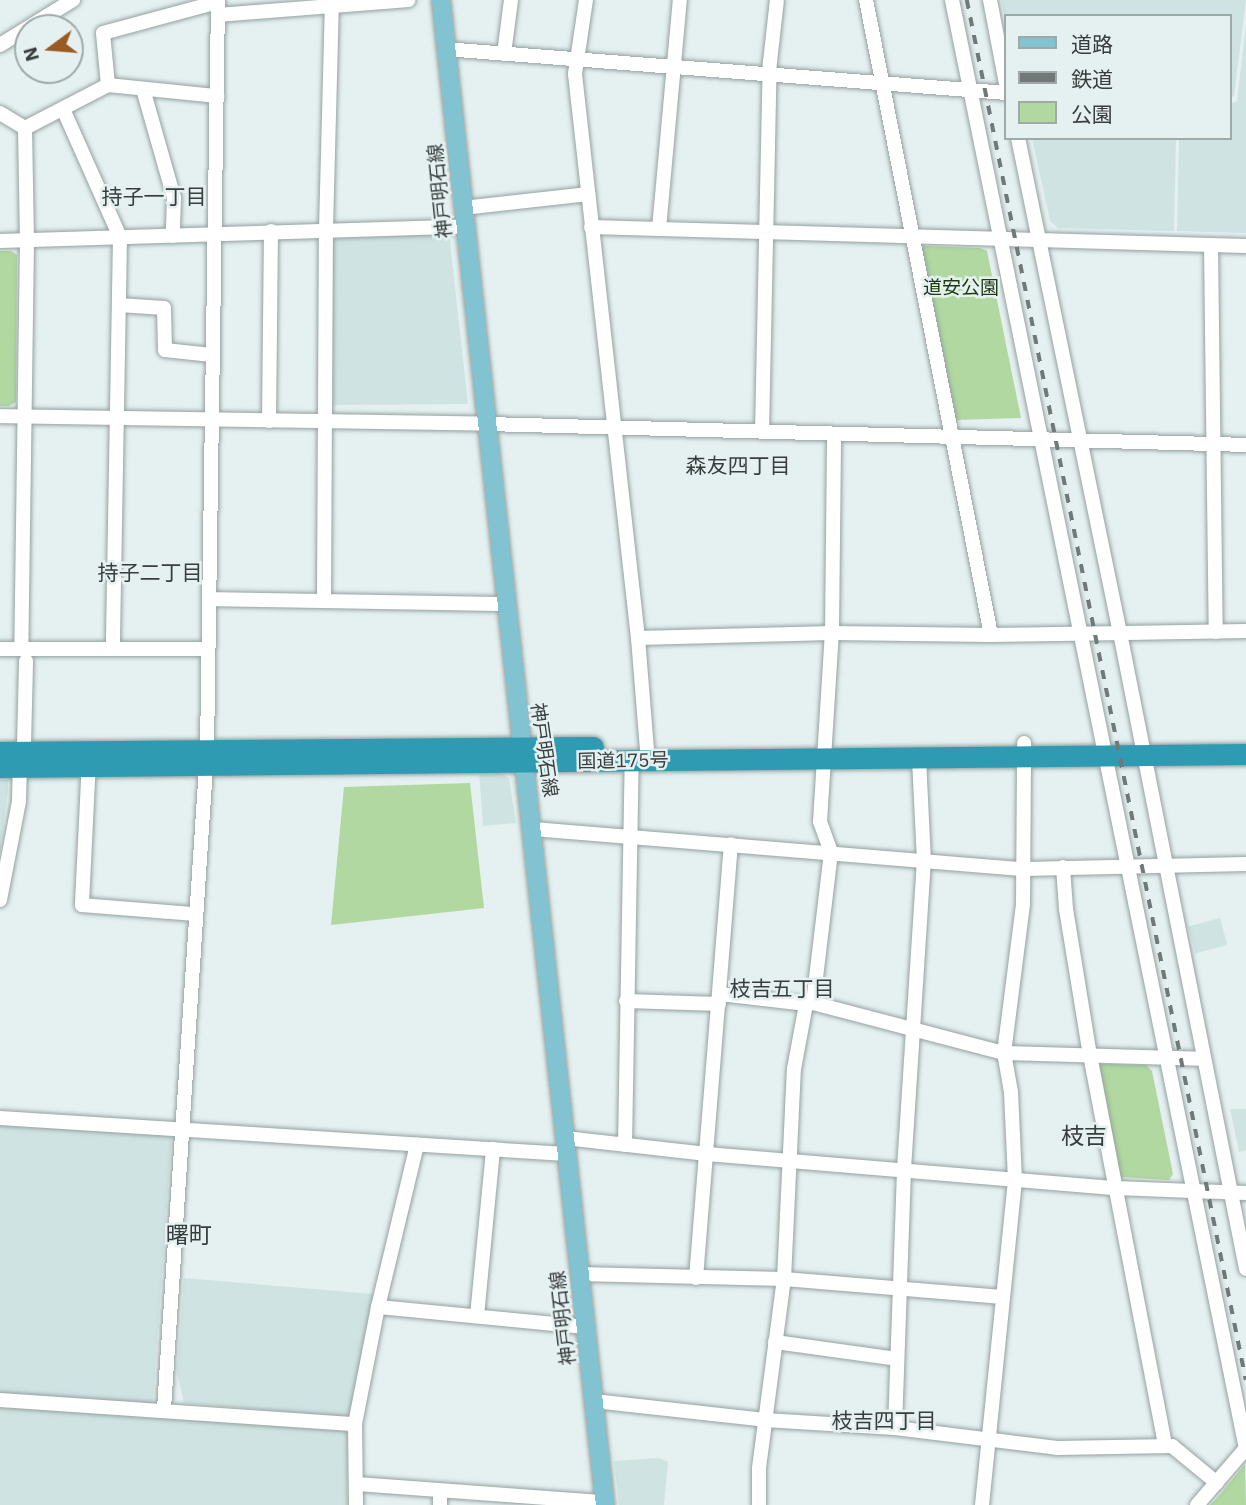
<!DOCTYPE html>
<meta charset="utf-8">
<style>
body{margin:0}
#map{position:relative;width:1246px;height:1505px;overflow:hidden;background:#e4f1f0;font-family:"IBM Plex Sans","Noto Sans JP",sans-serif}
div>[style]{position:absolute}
.built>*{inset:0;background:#cfe4e2;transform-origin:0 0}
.green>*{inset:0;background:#b0d8a0}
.roads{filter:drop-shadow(0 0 2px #95a1a0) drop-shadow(0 0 2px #95a1a0)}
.minor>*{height:14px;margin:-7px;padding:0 7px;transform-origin:7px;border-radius:7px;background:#fff}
.major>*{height:18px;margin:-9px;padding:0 9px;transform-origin:9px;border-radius:9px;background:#82c3d1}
.highway>*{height:21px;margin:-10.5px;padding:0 10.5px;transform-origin:10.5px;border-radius:10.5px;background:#2f9bb3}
.rail>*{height:3.5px;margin-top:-1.75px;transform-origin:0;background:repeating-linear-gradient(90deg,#707878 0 9px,transparent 0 18px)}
span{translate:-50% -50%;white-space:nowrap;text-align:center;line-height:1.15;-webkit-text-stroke:5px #e4f1f0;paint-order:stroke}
.street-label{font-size:19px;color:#383d3d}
.park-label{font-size:19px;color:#1c3a0d}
.neighbourhood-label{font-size:21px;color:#383d3d}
.quarter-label{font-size:23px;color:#383d3d}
.legend{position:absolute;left:1004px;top:14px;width:228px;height:126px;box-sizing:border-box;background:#e4f1f0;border:2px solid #9fa9a8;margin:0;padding:9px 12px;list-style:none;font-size:21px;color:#383d3d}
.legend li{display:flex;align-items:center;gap:14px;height:35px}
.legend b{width:35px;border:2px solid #9fa9a8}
.north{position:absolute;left:14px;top:14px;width:70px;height:70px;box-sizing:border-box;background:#e4f1f0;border:2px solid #9fa9a8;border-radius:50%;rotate:254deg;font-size:19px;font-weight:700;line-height:28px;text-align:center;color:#383d3d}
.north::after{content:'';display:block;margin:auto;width:24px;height:32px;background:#9a5a23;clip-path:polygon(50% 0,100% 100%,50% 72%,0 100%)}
</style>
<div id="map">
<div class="built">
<i style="clip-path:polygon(1001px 0,1246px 0,1234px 96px,1230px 99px,1230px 16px,1006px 16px,1006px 23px)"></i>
<i style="clip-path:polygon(1246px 24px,1246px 233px,1177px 231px,1179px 138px,1230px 138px,1230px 104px,1237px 101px)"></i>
<i style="clip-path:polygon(1032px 138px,1176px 138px,1174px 231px,1058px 228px,1050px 221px)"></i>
<i style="clip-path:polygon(449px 232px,468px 404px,333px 405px,331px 240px,336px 235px)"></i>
<i style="clip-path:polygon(479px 772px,499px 772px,509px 778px,516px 823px,483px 826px)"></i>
<i style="clip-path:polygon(0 780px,8px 780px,8px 790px,0 854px)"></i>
<i style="left:1220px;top:918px;width:28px;height:33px;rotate:75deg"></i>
<i style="clip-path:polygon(1230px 1109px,1246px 1109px,1246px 1150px,1239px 1152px)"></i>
<i style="left:0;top:1123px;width:172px;height:270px;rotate:4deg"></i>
<i style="clip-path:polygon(184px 1278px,374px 1294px,350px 1417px,184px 1403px,177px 1373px)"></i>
<i style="clip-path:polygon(0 1407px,341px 1428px,347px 1433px,347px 1505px,0 1505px)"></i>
<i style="clip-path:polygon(659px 1458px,668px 1462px,664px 1505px,619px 1505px,614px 1461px)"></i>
</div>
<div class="green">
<i style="clip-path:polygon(923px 246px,980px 248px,987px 251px,1021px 418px,956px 420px,920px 253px)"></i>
<i style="clip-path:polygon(0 251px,11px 251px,17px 255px,16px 402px,9px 406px,0 406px)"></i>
<i style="clip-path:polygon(470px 783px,484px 908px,331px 925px,344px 787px)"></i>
<i style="clip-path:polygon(1101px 1064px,1146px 1065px,1152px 1071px,1173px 1174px,1169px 1180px,1121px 1177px,1117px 1173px,1096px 1068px)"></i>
<i style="clip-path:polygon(1245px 1464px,1246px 1505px,1210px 1505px,1218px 1497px)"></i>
</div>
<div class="roads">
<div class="minor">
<i style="left:586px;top:0;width:75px;rotate:98.5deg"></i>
<i style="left:575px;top:74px;width:568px;rotate:83.63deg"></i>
<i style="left:638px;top:638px;width:123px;rotate:85.4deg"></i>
<i style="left:866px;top:0;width:647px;rotate:78.86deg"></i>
<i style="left:952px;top:0;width:1479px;rotate:78.53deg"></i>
<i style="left:990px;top:0;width:86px;rotate:79.2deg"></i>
<i style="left:218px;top:15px;width:191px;rotate:-4.5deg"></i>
<i style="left:0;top:45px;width:86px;rotate:-31.7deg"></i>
<i style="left:445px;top:49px;width:563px;rotate:4.48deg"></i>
<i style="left:504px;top:54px;width:54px;rotate:-82.6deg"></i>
<i style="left:108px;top:85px;width:52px;rotate:-95.5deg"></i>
<i style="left:103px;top:33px;width:119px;rotate:-15.1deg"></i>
<i style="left:143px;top:89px;width:113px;rotate:74.1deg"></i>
<i style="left:174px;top:198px;width:38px;rotate:92deg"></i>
<i style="left:63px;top:109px;width:140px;rotate:66deg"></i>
<i style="left:120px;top:237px;width:411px;rotate:91deg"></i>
<i style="left:0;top:113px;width:29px;rotate:31deg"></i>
<i style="left:25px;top:128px;width:113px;rotate:89deg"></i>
<i style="left:27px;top:241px;width:408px;rotate:90.8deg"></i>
<i style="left:25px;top:128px;width:93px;rotate:-27.4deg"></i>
<i style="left:108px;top:85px;width:110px;rotate:5.8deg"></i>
<i style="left:1018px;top:138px;width:505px;rotate:78.36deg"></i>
<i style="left:1120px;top:633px;width:648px;rotate:78.79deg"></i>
<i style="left:463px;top:208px;width:126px;rotate:-6.4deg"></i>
<i style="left:591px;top:227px;width:655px;rotate:1.66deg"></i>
<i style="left:659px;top:229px;width:230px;rotate:-84.8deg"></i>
<i style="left:0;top:241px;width:465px;rotate:-1.8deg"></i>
<i style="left:1211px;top:245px;width:387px;rotate:89.3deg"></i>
<i style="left:119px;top:305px;width:45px;rotate:3.8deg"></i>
<i style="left:164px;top:308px;width:42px;rotate:88.6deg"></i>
<i style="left:165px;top:350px;width:47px;rotate:6.1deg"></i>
<i style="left:0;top:416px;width:487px;rotate:0.9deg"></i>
<i style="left:487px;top:424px;width:759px;rotate:1.58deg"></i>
<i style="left:269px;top:421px;width:190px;rotate:-89.4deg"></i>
<i style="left:762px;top:432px;width:370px;rotate:-88.8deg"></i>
<i style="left:770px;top:62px;width:62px;rotate:-83.6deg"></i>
<i style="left:211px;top:599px;width:295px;rotate:1deg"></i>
<i style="left:324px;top:599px;width:370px;rotate:-89.7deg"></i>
<i style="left:326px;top:229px;width:229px;rotate:-88.5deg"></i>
<i style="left:638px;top:638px;width:194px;rotate:-1.5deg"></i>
<i style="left:832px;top:633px;width:159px;rotate:0.7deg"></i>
<i style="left:991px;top:635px;width:255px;rotate:-0.9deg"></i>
<i style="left:0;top:649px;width:208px"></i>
<i style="left:24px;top:745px;width:84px;rotate:-88.6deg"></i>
<i style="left:89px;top:760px;width:145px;rotate:92.8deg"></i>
<i style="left:82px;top:905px;width:113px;rotate:4.6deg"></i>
<i style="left:533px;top:829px;width:493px;rotate:4.7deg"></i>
<i style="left:1024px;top:869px;width:222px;rotate:-1.3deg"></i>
<i style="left:1063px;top:867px;width:42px;rotate:85.9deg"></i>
<i style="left:1066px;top:909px;width:148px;rotate:80.7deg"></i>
<i style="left:1090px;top:1055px;width:398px;rotate:79.1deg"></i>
<i style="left:0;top:900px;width:101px;rotate:-79.1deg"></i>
<i style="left:19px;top:801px;width:41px;rotate:-88.6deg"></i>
<i style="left:720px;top:994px;width:87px;rotate:6.6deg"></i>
<i style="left:626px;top:1001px;width:93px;rotate:1.8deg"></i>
<i style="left:813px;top:1003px;width:197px;rotate:14.7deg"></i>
<i style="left:1004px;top:1053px;width:199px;rotate:1.7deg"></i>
<i style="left:0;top:1118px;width:567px;rotate:3.64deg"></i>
<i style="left:565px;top:1138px;width:143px;rotate:6.4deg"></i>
<i style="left:707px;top:1154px;width:410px;rotate:4.8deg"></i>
<i style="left:1116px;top:1188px;width:130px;rotate:2.2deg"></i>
<i style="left:625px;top:1145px;width:384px;rotate:-89deg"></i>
<i style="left:579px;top:1274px;width:205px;rotate:1.4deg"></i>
<i style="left:784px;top:1279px;width:219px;rotate:4.7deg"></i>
<i style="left:696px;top:1278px;width:435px;rotate:-85.4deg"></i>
<i style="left:378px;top:1307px;width:209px;rotate:5.5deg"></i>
<i style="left:477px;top:1316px;width:168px;rotate:-84.5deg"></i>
<i style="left:775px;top:1342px;width:123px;rotate:7.9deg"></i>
<i style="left:0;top:1400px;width:356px;rotate:3.9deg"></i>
<i style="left:594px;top:1401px;width:172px;rotate:6.3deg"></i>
<i style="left:765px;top:1420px;width:130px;rotate:3.5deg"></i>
<i style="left:895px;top:1428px;width:163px;rotate:7deg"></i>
<i style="left:1057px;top:1448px;width:115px;rotate:-1deg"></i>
<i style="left:1172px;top:1446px;width:58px;rotate:39.4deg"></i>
<i style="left:164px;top:1409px;width:659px;rotate:-86.26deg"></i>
<i style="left:207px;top:751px;width:751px;rotate:-89.16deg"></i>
<i style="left:895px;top:1428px;width:259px;rotate:-88deg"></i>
<i style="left:904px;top:1169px;width:309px;rotate:-86.3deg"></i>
<i style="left:924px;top:861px;width:103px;rotate:-92.8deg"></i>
<i style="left:357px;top:1484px;width:248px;rotate:4.2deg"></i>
<i style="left:356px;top:1505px;width:81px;rotate:-90.7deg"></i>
<i style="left:355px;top:1424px;width:119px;rotate:-78.9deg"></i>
<i style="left:378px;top:1307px;width:167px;rotate:-76.5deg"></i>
<i style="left:440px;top:1505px;width:14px;rotate:-90deg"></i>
<i style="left:759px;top:1505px;width:37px;rotate:-90deg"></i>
<i style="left:759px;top:1468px;width:191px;rotate:-82.5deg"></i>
<i style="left:784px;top:1279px;width:210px;rotate:-87.3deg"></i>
<i style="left:794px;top:1069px;width:66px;rotate:-79.5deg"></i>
<i style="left:806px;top:1004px;width:7px;rotate:-8deg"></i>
<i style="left:813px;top:1003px;width:152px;rotate:-83.2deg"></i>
<i style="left:831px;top:852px;width:32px;rotate:-110deg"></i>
<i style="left:820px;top:822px;width:189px;rotate:-86.4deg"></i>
<i style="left:832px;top:633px;width:198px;rotate:-89.4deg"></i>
<i style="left:982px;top:1505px;width:327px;rotate:-84.2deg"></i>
<i style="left:1015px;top:1180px;width:88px;rotate:-92.6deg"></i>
<i style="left:1011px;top:1092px;width:40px;rotate:-100deg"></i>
<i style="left:1004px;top:1053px;width:150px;rotate:-82.7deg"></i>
<i style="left:1023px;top:904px;width:161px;rotate:-89.6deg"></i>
<i style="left:1197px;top:1505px;width:75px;rotate:-49.3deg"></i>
</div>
<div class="major">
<i style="left:441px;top:0;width:1514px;rotate:83.78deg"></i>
</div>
<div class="highway">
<i style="left:0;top:752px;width:593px;rotate:-0.48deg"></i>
<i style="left:0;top:767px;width:1246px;rotate:-0.6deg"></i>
</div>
</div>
<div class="rail">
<i style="left:967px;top:0;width:1408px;rotate:78.57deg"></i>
</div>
<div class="street-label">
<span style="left:440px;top:191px;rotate:-96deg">神戸明石線</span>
<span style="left:544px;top:750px;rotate:82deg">神戸明石線</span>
<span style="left:623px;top:761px;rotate:-1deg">国道175号</span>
<span style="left:563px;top:1318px;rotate:-97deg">神戸明石線</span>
</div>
<div class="park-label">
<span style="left:961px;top:288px">道安公園</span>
</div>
<div class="neighbourhood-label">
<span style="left:154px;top:196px">持子一丁目</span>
<span style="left:738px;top:465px">森友四丁目</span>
<span style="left:150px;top:572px">持子二丁目</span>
<span style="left:782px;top:988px">枝吉五丁目</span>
<span style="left:884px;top:1420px">枝吉四丁目</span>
</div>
<div class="quarter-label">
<span style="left:1084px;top:1135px">枝吉</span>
<span style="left:189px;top:1234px">曙町</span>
</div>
<ul class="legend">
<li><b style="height:9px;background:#82c3d1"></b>道路</li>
<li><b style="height:9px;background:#707878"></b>鉄道</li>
<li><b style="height:19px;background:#b0d8a0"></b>公園</li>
</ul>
<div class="north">N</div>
</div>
